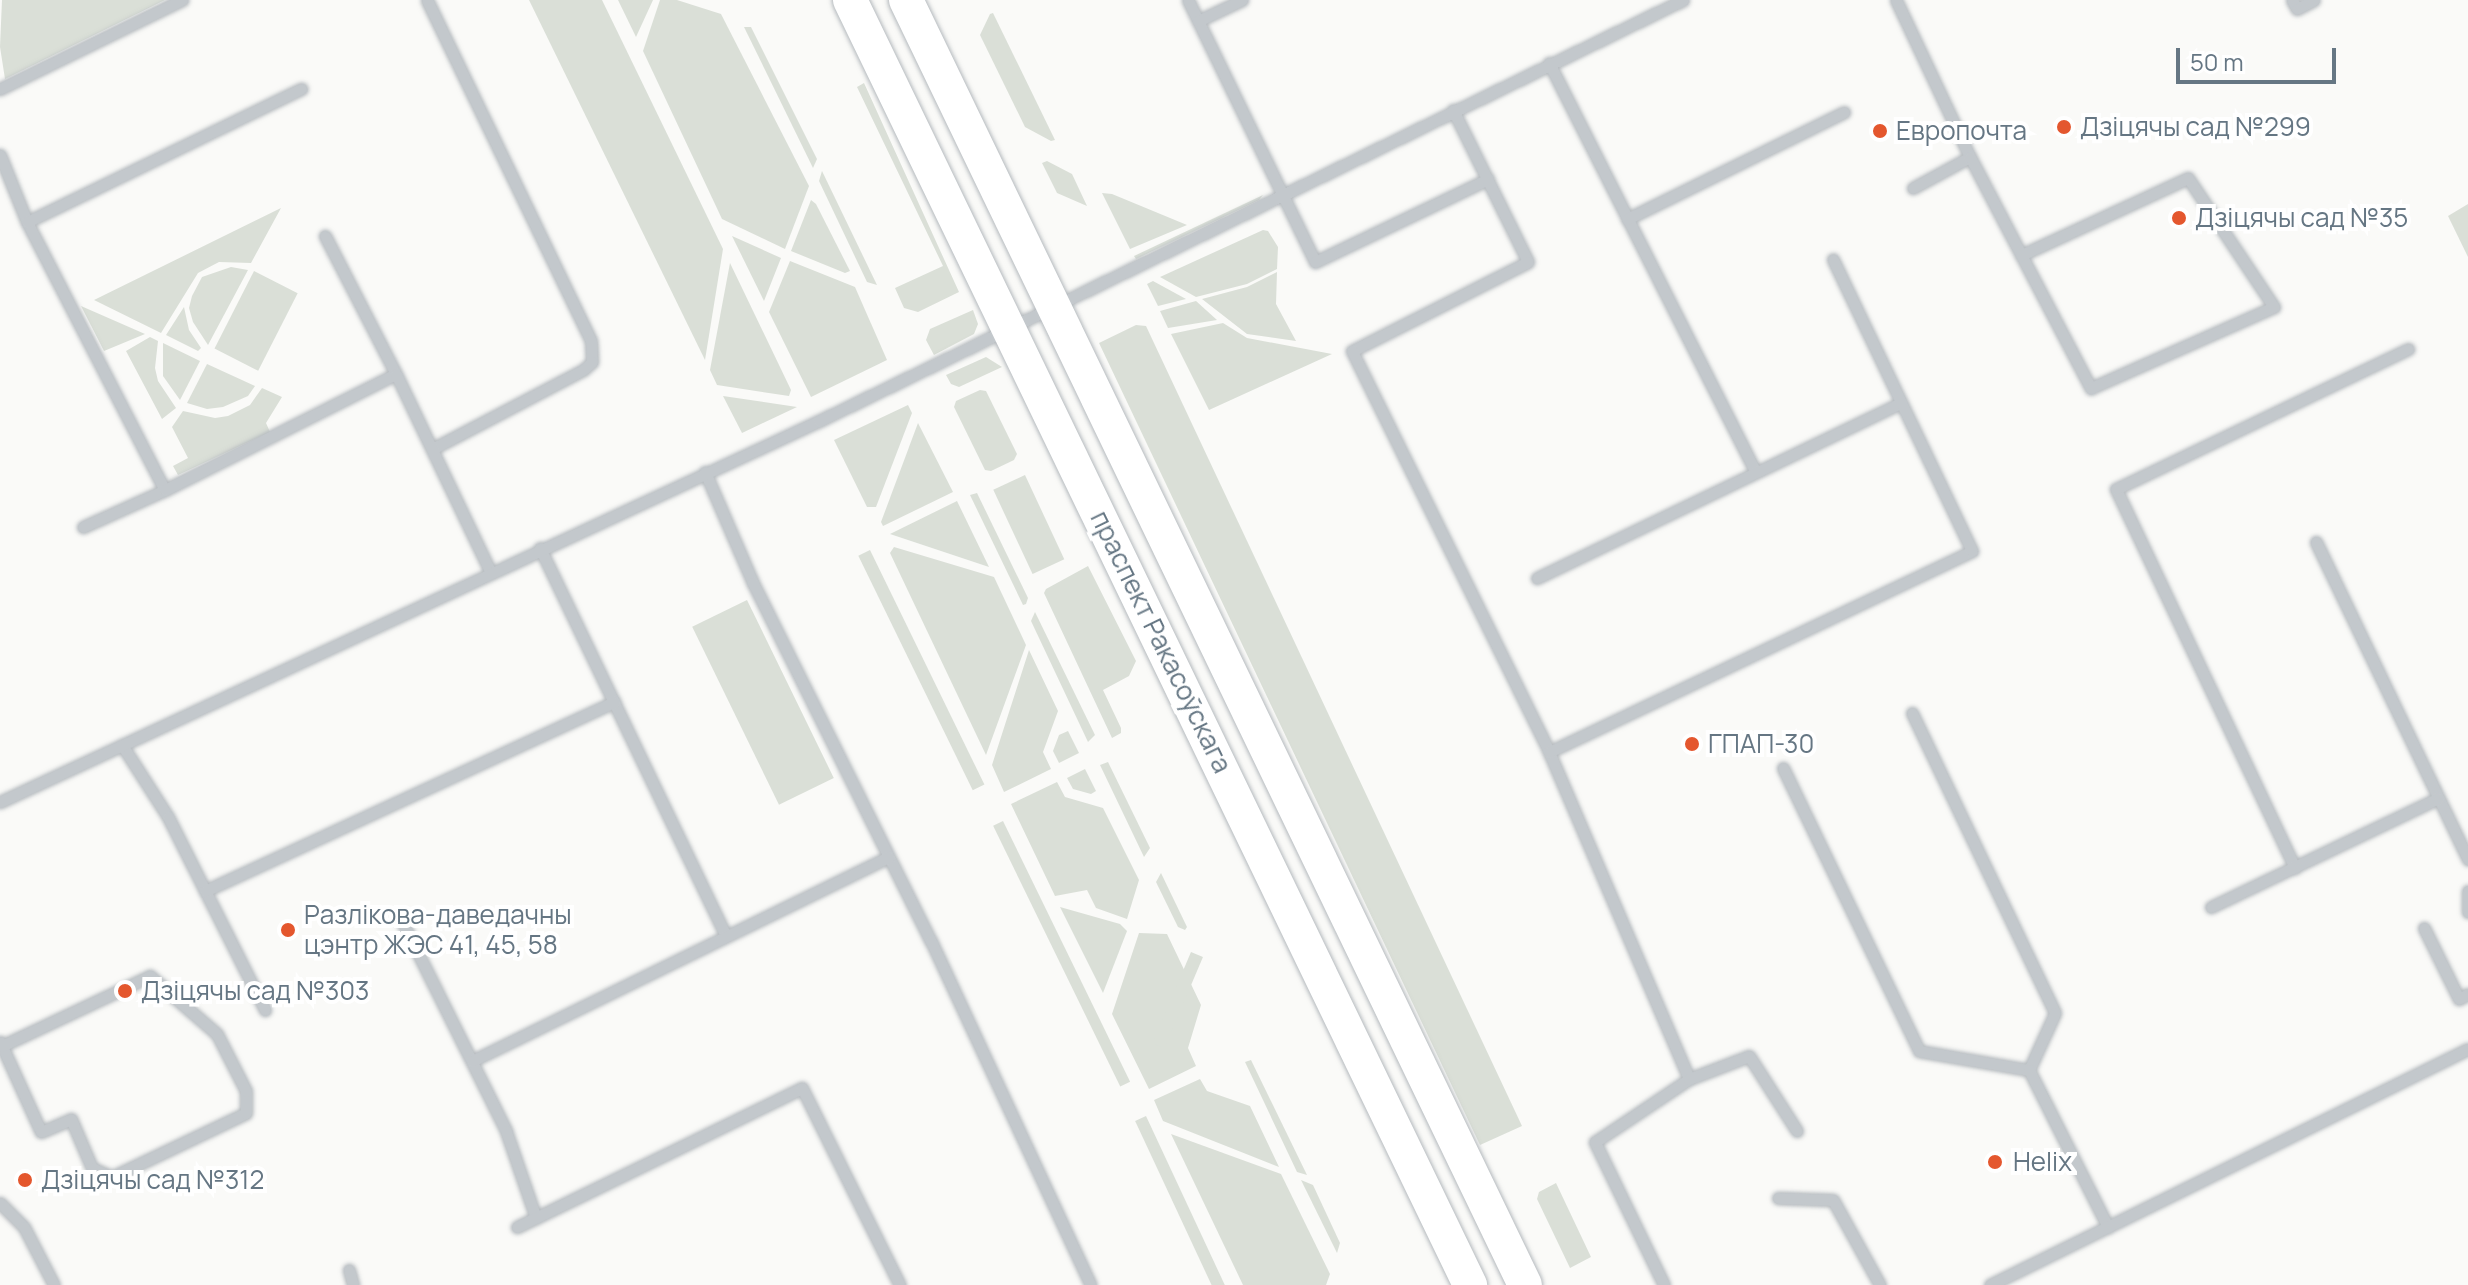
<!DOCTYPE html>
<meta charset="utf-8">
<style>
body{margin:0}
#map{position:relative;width:2468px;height:1285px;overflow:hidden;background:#fafaf8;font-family:Manrope,sans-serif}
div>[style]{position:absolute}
.green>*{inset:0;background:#dadfd7;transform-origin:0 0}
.roads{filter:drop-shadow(0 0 2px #b5babe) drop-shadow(0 0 2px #b5babe)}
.service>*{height:11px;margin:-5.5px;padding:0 5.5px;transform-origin:5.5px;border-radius:5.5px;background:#c3c8cc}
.primary>*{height:34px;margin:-17px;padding:0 17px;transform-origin:17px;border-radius:17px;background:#fff}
.dots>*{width:22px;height:22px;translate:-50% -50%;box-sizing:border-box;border:4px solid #fff;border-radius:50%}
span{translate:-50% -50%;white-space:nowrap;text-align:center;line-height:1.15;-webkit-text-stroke:8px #fff;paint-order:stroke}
.poi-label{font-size:26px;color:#657683}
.left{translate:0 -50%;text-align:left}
.street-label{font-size:26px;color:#657683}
.scale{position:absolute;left:2176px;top:48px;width:160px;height:36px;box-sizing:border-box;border:4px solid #657683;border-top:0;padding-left:10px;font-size:24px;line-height:28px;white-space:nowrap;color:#657683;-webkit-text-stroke:6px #fff;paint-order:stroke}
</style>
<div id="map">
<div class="green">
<i style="clip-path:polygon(165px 0,5px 79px,0 47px,2px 0)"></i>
<i style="clip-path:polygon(529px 0,602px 0,723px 249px,705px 360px)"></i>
<i style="clip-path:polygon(618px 0,653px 0,636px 37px)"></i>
<i style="clip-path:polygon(660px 0,677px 0,721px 14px,809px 186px,785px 249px,722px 219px,643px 51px)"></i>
<i style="clip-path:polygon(993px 13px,1055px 140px,1051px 141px,1025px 127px,980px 35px,990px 14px)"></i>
<i style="clip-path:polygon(744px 27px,751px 27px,817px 159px,813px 168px)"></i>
<i style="clip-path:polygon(864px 83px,959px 292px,918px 312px,904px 308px,895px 288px,943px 266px,857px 87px)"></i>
<i style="clip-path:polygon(1047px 161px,1072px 174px,1087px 206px,1057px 193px,1042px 163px)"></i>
<i style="clip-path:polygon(822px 171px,877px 285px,867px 282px,819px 181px)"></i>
<i style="clip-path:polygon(1102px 193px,1112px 194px,1187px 225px,1130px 249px)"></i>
<i style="clip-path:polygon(1263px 195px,1259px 200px,1136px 259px,1134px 256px)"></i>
<i style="clip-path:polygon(811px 200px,816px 204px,850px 271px,845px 273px,791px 251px)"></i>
<i style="clip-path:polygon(2468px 204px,2468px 257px,2448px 216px)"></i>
<i style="clip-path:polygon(281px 208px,251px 263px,219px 262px,198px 273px,161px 333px,94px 300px)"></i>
<i style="clip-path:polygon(1263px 230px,1268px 231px,1278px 247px,1277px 269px,1247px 284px,1196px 297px,1160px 277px)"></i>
<i style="clip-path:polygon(732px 236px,781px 258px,764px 301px)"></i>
<i style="clip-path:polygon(790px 261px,855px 287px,887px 360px,811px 397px,769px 312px)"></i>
<i style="clip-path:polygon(730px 263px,791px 390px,789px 396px,717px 385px,710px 370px)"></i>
<i style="clip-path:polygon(231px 267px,248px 270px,208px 345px,193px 322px,189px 308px,192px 296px,202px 277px)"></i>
<i style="left:254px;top:271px;width:49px;height:87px;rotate:27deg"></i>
<i style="clip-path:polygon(1277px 272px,1276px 304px,1296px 341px,1247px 334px,1202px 299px,1247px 287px)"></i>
<i style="clip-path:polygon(1153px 281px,1186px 299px,1158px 306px,1147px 284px)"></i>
<i style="clip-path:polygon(1196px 301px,1217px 320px,1168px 328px,1160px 311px)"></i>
<i style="clip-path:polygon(81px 306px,145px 334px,104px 351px)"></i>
<i style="clip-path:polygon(184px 307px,189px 330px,201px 348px,198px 351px,166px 335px)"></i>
<i style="clip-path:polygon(973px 310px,978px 324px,974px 334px,934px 355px,926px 340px,930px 329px)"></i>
<i style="clip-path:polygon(1223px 323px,1247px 338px,1332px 354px,1209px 410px,1171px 334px)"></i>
<i style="clip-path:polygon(1136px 325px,1146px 326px,1522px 1126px,1480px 1145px,1099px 343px)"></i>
<i style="clip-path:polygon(150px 337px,158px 341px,155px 368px,158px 381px,176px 408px,162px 419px,126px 351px)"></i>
<i style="clip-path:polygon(163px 343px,200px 361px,180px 400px,163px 376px)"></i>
<i style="clip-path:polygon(986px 357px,1002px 367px,959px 387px,951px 384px,946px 375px)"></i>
<i style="clip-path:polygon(207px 364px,255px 386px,248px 396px,223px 407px,207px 409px,187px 403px)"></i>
<i style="clip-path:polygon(262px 388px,282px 397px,266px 423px,270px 432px,178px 475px,173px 466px,188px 458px,172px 427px,183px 411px,215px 418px,228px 416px,250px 405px)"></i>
<i style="clip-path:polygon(980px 390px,986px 391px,1017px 454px,1014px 460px,991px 471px,985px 470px,954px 407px,956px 401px)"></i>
<i style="clip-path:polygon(723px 396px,797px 407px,742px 433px)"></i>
<i style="clip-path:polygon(908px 405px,912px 413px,876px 507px,867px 507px,834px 440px)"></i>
<i style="clip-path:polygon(918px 423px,953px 492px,883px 526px,881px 522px)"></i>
<i style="left:1025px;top:475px;width:93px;height:35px;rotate:65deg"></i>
<i style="clip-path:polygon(977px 493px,1028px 598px,1026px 604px,1023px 605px,970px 495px)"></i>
<i style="clip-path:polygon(957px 501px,989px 567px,890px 534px)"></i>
<i style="clip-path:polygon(894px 547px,994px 577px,1026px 645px,986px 755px,890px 553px)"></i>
<i style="left:870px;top:550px;width:261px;height:13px;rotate:64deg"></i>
<i style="clip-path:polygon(1088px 566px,1136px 661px,1129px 676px,1103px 690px,1121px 728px,1121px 733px,1112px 738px,1044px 593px,1046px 589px)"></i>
<i style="left:747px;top:600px;width:198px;height:61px;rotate:64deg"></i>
<i style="clip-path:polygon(1035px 612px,1095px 735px,1088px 742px,1031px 621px)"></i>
<i style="clip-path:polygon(1029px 650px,1058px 711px,1043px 752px,1051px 769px,1004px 792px,992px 765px)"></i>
<i style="clip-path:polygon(1068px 731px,1079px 753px,1059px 763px,1053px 751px,1059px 735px)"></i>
<i style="clip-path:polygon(1108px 762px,1150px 848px,1144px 857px,1100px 765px)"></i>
<i style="clip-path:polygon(1085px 769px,1096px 791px,1091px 794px,1073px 789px,1067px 778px)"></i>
<i style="clip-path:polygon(1057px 782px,1065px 797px,1103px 808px,1139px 880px,1127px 919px,1096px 908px,1087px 890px,1055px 896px,1011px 804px)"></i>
<i style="left:1003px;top:821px;width:290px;height:11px;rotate:64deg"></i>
<i style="clip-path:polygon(1161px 873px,1187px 927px,1185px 930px,1178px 927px,1156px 882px)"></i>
<i style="clip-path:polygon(1060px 907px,1120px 924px,1127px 931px,1103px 993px)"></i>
<i style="clip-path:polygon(1139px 933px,1167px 934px,1201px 1005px,1188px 1048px,1196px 1066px,1149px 1089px,1112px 1014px)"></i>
<i style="left:1191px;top:952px;width:13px;height:99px;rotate:23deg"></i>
<i style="clip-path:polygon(1251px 1060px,1307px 1175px,1297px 1172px,1245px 1062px)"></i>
<i style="clip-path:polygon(1200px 1079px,1207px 1091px,1250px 1106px,1279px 1167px,1163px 1121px,1154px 1100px)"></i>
<i style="left:1146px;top:1116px;width:187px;height:12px;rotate:65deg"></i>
<i style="clip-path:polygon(1171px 1134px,1281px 1174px,1330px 1274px,1326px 1285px,1243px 1285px)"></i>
<i style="clip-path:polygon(1301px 1180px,1313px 1185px,1340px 1243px,1337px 1253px)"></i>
<i style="clip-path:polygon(1556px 1183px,1591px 1257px,1570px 1268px,1537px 1199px,1539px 1192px)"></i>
</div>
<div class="roads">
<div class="service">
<i style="left:427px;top:0;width:378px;rotate:64.3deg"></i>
<i style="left:591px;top:341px;width:21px;rotate:87deg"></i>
<i style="left:592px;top:362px;width:12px;rotate:138deg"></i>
<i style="left:583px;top:370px;width:170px;rotate:152.4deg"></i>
<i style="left:1188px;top:0;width:291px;rotate:64.1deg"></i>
<i style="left:1315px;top:262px;width:192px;rotate:-25.6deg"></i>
<i style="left:1896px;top:0;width:174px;rotate:64.8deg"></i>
<i style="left:1970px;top:157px;width:65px;rotate:151.5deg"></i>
<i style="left:2292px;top:0;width:10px;rotate:61deg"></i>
<i style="left:2297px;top:9px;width:19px;rotate:-28deg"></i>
<i style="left:1198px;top:21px;width:49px;rotate:-25.5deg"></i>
<i style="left:1549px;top:63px;width:458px;rotate:63.2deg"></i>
<i style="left:0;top:89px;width:203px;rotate:-26.1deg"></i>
<i style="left:1453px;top:110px;width:169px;rotate:63.7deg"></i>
<i style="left:1528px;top:262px;width:197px;rotate:153.2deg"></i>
<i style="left:1352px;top:351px;width:447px;rotate:63.8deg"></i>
<i style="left:1549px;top:752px;width:356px;rotate:66.8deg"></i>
<i style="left:0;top:155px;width:72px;rotate:68.1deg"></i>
<i style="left:27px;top:222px;width:301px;rotate:62.8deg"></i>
<i style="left:1970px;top:157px;width:261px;rotate:62.4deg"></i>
<i style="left:2091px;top:388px;width:200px;rotate:-23.9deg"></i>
<i style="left:2274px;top:307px;width:155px;rotate:-123.7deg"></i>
<i style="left:2188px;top:178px;width:184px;rotate:155.2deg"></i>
<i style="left:1627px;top:219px;width:242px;rotate:-26.2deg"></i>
<i style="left:27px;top:222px;width:305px;rotate:-25.9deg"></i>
<i style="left:325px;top:236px;width:155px;rotate:62.8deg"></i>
<i style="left:705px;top:472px;width:121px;rotate:66.6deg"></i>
<i style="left:753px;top:583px;width:400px;rotate:63.6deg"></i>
<i style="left:931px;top:941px;width:379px;rotate:65.1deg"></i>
<i style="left:83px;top:527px;width:90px;rotate:-24.3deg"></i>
<i style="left:165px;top:490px;width:258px;rotate:-26.7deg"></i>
<i style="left:396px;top:374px;width:218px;rotate:64.5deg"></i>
<i style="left:2316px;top:542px;width:352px;rotate:64.4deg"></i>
<i style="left:540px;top:548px;width:430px;rotate:64.4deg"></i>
<i style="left:1537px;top:578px;width:404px;rotate:-25.7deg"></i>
<i style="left:1912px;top:713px;width:332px;rotate:64.5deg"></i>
<i style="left:2055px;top:1013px;width:63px;rotate:114.5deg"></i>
<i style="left:122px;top:745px;width:85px;rotate:57.4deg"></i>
<i style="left:168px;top:817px;width:216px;rotate:63.3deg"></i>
<i style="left:1549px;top:752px;width:468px;rotate:-25.4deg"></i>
<i style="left:1972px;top:551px;width:323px;rotate:-115.5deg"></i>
<i style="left:1783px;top:768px;width:314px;rotate:64.3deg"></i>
<i style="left:1919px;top:1051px;width:112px;rotate:9.8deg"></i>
<i style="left:0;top:802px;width:903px;rotate:-24.95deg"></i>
<i style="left:819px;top:421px;width:961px;rotate:-25.98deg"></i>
<i style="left:2295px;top:868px;width:419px;rotate:-115.3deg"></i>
<i style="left:2116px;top:489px;width:324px;rotate:-25.6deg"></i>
<i style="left:205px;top:891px;width:451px;rotate:-24.8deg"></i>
<i style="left:2468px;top:891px;width:21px;rotate:90deg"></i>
<i style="left:2211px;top:907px;width:252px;rotate:-25.6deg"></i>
<i style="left:400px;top:917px;width:239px;rotate:63.6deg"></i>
<i style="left:506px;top:1131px;width:92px;rotate:71deg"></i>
<i style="left:2424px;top:928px;width:79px;rotate:63.8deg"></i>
<i style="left:2459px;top:999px;width:10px;rotate:-29deg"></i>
<i style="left:0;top:1042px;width:4px;rotate:63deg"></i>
<i style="left:2px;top:1046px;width:94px;rotate:65.6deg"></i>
<i style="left:41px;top:1132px;width:33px;rotate:-23deg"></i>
<i style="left:71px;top:1119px;width:53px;rotate:66.8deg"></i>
<i style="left:92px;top:1168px;width:22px;rotate:24deg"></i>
<i style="left:112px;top:1177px;width:148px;rotate:-25.5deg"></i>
<i style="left:246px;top:1113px;width:22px;rotate:-90deg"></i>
<i style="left:246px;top:1091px;width:64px;rotate:-117deg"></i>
<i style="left:217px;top:1034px;width:89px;rotate:-139.1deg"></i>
<i style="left:150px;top:976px;width:164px;rotate:154.7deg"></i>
<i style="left:472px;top:1061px;width:464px;rotate:-26.1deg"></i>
<i style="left:2029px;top:1070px;width:176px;rotate:63.3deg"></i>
<i style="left:1778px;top:1198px;width:55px;rotate:2.1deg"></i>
<i style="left:1833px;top:1200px;width:97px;rotate:61.1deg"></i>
<i style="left:0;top:1203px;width:34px;rotate:45deg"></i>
<i style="left:24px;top:1227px;width:65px;rotate:62.7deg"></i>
<i style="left:517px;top:1227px;width:317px;rotate:-26deg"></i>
<i style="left:802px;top:1088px;width:220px;rotate:63.6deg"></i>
<i style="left:349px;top:1270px;width:16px;rotate:75deg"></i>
<i style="left:1664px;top:1285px;width:159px;rotate:-115.8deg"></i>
<i style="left:1595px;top:1142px;width:113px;rotate:-33.8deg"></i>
<i style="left:1689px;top:1079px;width:64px;rotate:-21deg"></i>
<i style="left:1749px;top:1056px;width:89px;rotate:57.4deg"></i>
<i style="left:1990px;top:1285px;width:533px;rotate:-26.28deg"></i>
</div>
<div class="primary">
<i style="left:850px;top:0;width:1427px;rotate:64.24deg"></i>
<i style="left:906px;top:0;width:1426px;rotate:64.28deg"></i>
</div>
</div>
<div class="dots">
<i style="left:2064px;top:127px;background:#e4572e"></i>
<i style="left:1880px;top:131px;background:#e4572e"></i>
<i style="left:2179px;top:218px;background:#e4572e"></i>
<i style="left:1692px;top:744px;background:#e4572e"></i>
<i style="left:288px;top:930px;background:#e4572e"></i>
<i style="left:125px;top:991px;background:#e4572e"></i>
<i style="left:1995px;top:1162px;background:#e4572e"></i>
<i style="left:25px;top:1180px;background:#e4572e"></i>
</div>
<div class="poi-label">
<span class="left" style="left:2080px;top:127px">Дзіцячы сад №299</span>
<span class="left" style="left:1896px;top:131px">Европочта</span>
<span class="left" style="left:2195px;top:218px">Дзіцячы сад №35</span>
<span class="left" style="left:1708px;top:744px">ГПАП-30</span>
<span class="left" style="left:304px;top:930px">Разлікова-даведачны<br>цэнтр ЖЭС 41, 45, 58</span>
<span class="left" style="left:141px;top:991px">Дзіцячы сад №303</span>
<span class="left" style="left:2013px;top:1162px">Helix</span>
<span class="left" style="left:41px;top:1180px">Дзіцячы сад №312</span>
</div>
<div class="street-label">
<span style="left:1161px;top:642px;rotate:64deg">праспект Ракасоўскага</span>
</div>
<div class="scale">50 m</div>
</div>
